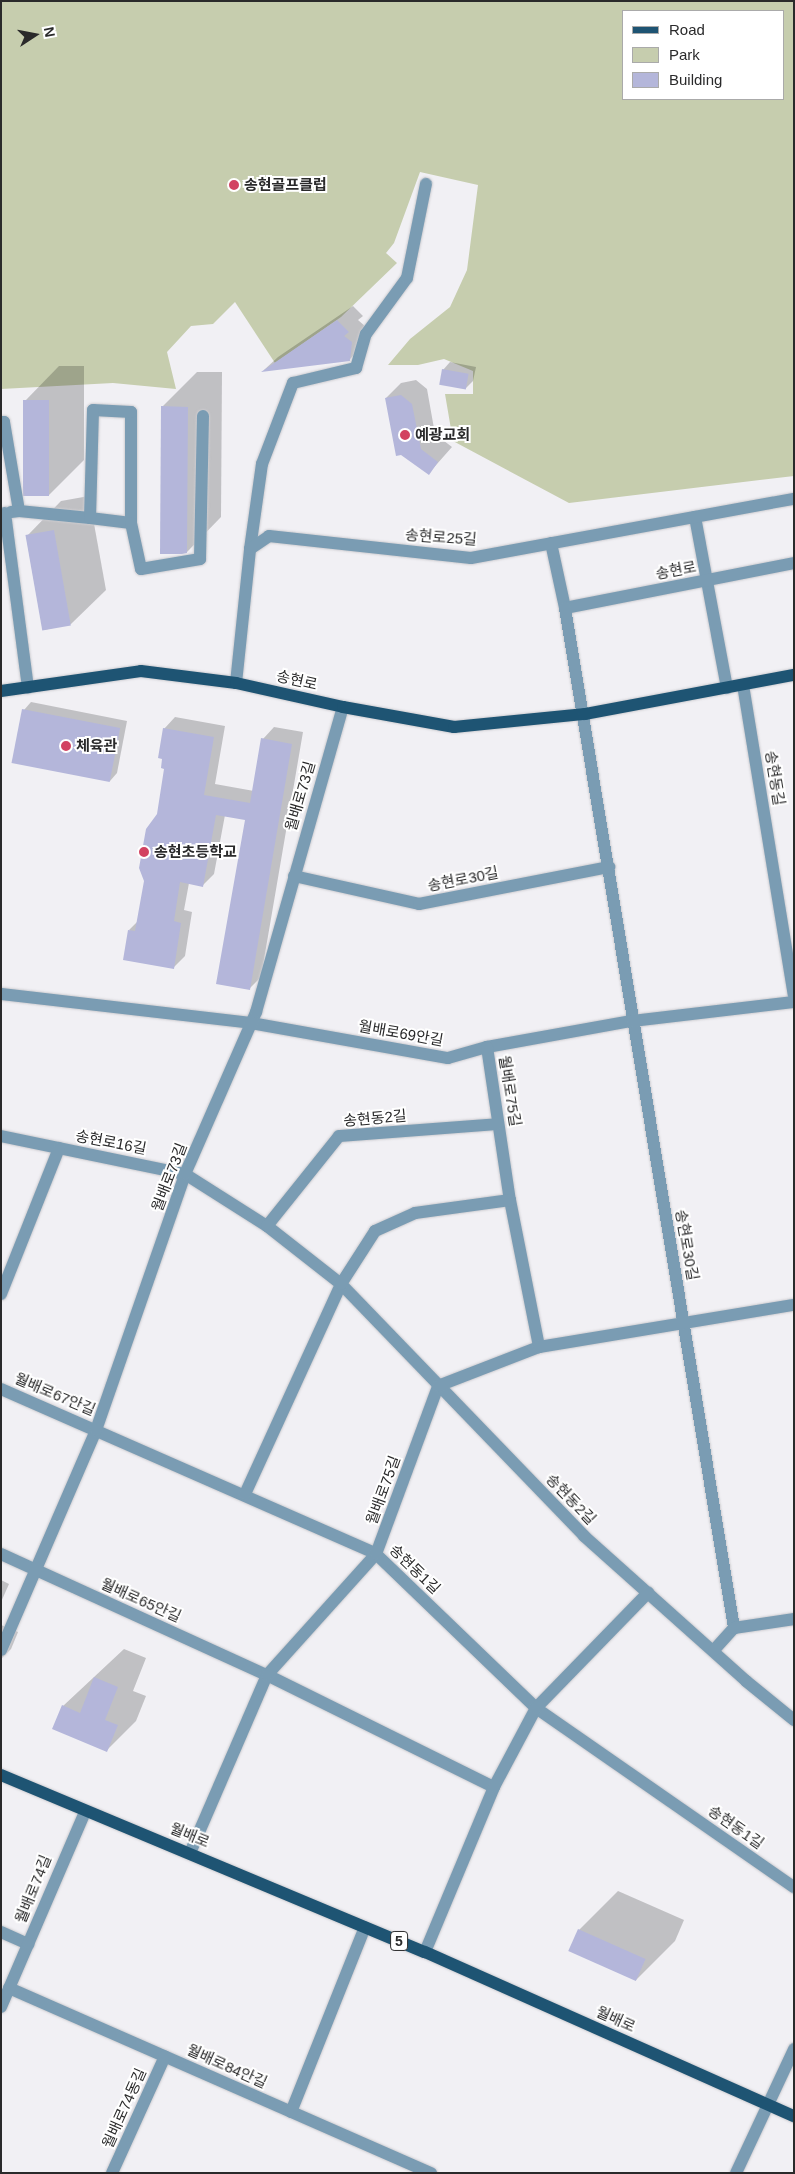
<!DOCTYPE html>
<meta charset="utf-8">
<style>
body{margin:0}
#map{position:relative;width:795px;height:2174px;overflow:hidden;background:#f1f0f4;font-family:Arial,"Noto Sans KR",sans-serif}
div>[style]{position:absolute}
.green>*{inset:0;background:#c6cdae}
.shadow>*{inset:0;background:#0003}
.building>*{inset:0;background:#b4b6da;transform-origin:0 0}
.roads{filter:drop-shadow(0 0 1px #cdccd0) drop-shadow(0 0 1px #cdccd0)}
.minor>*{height:12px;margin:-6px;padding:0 6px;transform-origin:6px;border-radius:6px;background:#7a9cb3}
.major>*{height:12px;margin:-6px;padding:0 6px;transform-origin:6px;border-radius:6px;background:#1e5473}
.dots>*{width:14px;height:14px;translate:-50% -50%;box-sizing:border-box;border:2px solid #fff;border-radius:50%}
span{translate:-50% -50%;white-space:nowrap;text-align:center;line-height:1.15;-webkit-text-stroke:4px #fff;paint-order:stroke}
.shield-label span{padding:1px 4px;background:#fff;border:1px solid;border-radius:4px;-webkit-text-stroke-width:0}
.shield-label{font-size:14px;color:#2a2a2b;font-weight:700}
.poi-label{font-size:15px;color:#2a2a2b;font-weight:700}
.left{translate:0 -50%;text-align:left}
.street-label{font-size:15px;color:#2a2a2b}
.frame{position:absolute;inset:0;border:2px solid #2a2a2b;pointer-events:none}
.legend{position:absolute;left:622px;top:10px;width:162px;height:90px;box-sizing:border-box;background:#fff;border:1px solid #aaa;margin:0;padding:6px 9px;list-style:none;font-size:15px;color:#2a2a2b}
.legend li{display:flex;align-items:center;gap:10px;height:25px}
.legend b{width:25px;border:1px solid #aaa}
.north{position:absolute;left:10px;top:10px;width:50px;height:50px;-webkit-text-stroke:4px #fff;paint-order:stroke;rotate:79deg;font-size:14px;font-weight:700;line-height:20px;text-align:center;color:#2a2a2b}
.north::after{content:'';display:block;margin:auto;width:18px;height:22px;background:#2a2a2b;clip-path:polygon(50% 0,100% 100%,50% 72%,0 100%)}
</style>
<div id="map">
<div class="green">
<i style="clip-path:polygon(evenodd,1px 1px,794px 1px,794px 476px,569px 503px,453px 441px,445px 394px,473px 394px,473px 371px,444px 359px,418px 365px,388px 365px,410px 339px,450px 307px,467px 270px,478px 185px,420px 172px,394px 243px,386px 253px,397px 263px,341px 317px,275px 363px,235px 302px,213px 324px,191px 326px,167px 352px,176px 389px,113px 383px,1px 389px,1px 1px,624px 11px,784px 11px,784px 99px,624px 99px,624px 11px)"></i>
</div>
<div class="shadow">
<i style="clip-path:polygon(353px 306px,363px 316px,358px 320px,366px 327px,364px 345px,349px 360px,264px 370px,278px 357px)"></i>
<i style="clip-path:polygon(450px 362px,476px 367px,473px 381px,465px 389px,443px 370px)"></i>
<i style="clip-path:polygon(59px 366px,84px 366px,84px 460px,49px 495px,25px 401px)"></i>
<i style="clip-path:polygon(197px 372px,222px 372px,221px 517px,187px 552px,162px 407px)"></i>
<i style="clip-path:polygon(416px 380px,427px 389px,435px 434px,452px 447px,429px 473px,401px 453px,386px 398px,401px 383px)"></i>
<i style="clip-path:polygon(89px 496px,106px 590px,71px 624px,44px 630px,27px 536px,61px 501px)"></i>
<i style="clip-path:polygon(31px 702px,127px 721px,117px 773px,110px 781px,24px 710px)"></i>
<i style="clip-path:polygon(175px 717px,225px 726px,215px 784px,254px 791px,263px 739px,274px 727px,303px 732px,261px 977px,250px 988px,246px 819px,225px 815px,214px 874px,203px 885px,189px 883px,184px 910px,192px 912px,185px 956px,173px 968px,129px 930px,138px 921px,158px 814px,165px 768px,164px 729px)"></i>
<i style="clip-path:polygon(1px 1580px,9px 1584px,1px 1602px)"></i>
<i style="clip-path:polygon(1px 1625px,18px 1632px,11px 1649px,1px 1659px)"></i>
<i style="clip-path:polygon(124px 1649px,146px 1658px,133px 1691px,146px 1696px,136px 1721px,107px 1750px,63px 1706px)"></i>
<i style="clip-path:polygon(618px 1891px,684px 1920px,675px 1941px,636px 1980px,579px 1930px)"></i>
</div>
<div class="building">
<i style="clip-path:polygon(337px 320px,349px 332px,344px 336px,352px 342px,350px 361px,261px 372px)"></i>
<i style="left:442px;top:369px;width:27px;height:16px;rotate:10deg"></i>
<i style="clip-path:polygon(401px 395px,412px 404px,421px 449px,438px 462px,429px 475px,401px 455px,396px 456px,385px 398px)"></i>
<i style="left:23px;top:400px;width:26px;height:96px"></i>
<i style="clip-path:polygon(161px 406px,188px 407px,187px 553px,182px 554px,160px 554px)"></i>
<i style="left:54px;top:530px;width:97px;height:29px;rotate:80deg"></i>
<i style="left:22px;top:709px;width:100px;height:55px;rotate:11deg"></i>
<i style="clip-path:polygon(163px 728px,214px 737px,204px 795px,250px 803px,261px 738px,292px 744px,250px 990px,216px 984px,245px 820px,216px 815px,203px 887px,180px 882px,174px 921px,181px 923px,174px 969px,123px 960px,128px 930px,135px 931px,144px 881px,139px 868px,146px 829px,157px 814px,164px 769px,161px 768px,162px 759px,158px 758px)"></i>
<i style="clip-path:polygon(94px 1677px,118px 1687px,105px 1720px,118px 1725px,107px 1752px,52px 1729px,62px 1705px,80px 1713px)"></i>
<i style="left:578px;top:1929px;width:74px;height:24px;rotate:24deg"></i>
</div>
<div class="roads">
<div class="minor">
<i style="left:1px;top:422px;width:3px"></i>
<i style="left:4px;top:422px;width:90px;rotate:80.4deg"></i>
<i style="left:19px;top:511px;width:8px;rotate:173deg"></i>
<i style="left:19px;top:511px;width:71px;rotate:5.6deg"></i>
<i style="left:90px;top:518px;width:41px;rotate:7deg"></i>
<i style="left:131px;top:523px;width:111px;rotate:-90deg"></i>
<i style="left:131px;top:412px;width:38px;rotate:-177deg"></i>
<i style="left:93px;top:410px;width:108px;rotate:91.6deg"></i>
<i style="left:5px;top:513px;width:176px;rotate:82.5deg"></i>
<i style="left:695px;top:517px;width:174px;rotate:79.4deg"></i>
<i style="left:131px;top:523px;width:47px;rotate:77.7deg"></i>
<i style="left:141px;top:569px;width:60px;rotate:-9.6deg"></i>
<i style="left:200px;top:559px;width:143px;rotate:-88.8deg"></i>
<i style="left:551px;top:543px;width:66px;rotate:77.8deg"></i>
<i style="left:565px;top:608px;width:233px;rotate:-11.1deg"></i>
<i style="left:250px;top:549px;width:86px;rotate:-82deg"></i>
<i style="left:262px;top:464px;width:87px;rotate:-69.1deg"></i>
<i style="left:293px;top:383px;width:65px;rotate:-13.4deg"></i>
<i style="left:356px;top:368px;width:35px;rotate:-74deg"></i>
<i style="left:366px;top:334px;width:69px;rotate:-53.8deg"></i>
<i style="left:407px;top:278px;width:96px;rotate:-78.6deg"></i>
<i style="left:565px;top:608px;width:1034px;rotate:80.59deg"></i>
<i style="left:236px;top:683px;width:135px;rotate:-84deg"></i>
<i style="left:250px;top:549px;width:23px;rotate:-34deg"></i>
<i style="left:269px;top:536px;width:203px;rotate:6.2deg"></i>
<i style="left:471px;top:558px;width:328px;rotate:-10.4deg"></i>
<i style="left:743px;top:685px;width:314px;rotate:80.7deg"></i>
<i style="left:294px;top:876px;width:128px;rotate:12.6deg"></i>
<i style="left:419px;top:904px;width:194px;rotate:-11deg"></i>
<i style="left:1px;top:994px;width:252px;rotate:6.6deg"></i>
<i style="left:251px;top:1023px;width:200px;rotate:10.1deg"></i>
<i style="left:448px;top:1058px;width:41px;rotate:-15.8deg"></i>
<i style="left:487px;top:1047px;width:147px;rotate:-10.2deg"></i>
<i style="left:632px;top:1021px;width:163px;rotate:-6.7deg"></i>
<i style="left:487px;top:1047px;width:155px;rotate:81.5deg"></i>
<i style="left:510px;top:1200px;width:150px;rotate:78.8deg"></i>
<i style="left:1px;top:1136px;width:188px;rotate:11.7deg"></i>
<i style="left:185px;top:1174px;width:97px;rotate:32.4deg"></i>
<i style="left:267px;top:1226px;width:94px;rotate:38.1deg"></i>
<i style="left:341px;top:1284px;width:350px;rotate:46deg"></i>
<i style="left:584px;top:1536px;width:217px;rotate:41.8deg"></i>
<i style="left:746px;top:1681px;width:62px;rotate:39.1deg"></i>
<i style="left:267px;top:1226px;width:115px;rotate:-51.3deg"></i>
<i style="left:339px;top:1136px;width:159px;rotate:-4.3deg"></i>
<i style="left:1px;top:1294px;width:157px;rotate:-68.3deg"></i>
<i style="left:1px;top:1389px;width:410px;rotate:23.7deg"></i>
<i style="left:376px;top:1554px;width:222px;rotate:43.9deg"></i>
<i style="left:536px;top:1708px;width:314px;rotate:34.8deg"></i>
<i style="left:245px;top:1494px;width:231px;rotate:-65.4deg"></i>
<i style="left:341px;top:1284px;width:63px;rotate:-57.3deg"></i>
<i style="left:375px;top:1231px;width:44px;rotate:-24.2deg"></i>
<i style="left:415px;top:1213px;width:96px;rotate:-7.8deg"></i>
<i style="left:1px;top:1554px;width:292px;rotate:24.5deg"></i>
<i style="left:267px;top:1675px;width:253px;rotate:26.3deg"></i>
<i style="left:1px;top:1650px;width:240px;rotate:-66.6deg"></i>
<i style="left:96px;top:1430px;width:271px;rotate:-70.8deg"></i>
<i style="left:185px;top:1174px;width:177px;rotate:-66.3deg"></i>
<i style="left:256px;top:1012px;width:317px;rotate:-74.1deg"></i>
<i style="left:714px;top:1650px;width:30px;rotate:-48deg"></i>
<i style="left:734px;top:1628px;width:61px;rotate:-8.5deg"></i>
<i style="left:190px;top:1853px;width:194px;rotate:-66.6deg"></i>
<i style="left:267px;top:1675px;width:163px;rotate:-48deg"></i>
<i style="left:376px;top:1554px;width:179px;rotate:-69.7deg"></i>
<i style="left:438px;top:1386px;width:108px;rotate:-21.1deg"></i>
<i style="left:539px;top:1347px;width:258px;rotate:-9.4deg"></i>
<i style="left:1px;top:1932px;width:30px;rotate:24deg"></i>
<i style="left:425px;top:1952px;width:179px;rotate:-67.3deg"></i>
<i style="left:494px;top:1787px;width:89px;rotate:-62deg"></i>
<i style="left:536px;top:1708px;width:161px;rotate:-45.8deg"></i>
<i style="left:9px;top:1988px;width:461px;rotate:23.7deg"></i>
<i style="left:1px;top:2007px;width:212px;rotate:-66.7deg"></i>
<i style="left:291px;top:2112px;width:199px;rotate:-68.2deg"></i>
<i style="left:112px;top:2173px;width:128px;rotate:-65.6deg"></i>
<i style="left:736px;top:2173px;width:137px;rotate:-64.9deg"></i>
</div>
<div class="major">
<i style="left:1px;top:691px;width:141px;rotate:-8.1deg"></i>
<i style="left:141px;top:671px;width:96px;rotate:7.2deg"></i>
<i style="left:236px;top:683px;width:110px;rotate:12.6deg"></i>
<i style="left:343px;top:707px;width:113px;rotate:10.2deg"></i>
<i style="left:454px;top:727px;width:132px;rotate:-5.7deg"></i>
<i style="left:585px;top:714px;width:213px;rotate:-10.6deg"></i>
<i style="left:1px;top:1775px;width:459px;rotate:22.7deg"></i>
<i style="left:425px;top:1952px;width:404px;rotate:24deg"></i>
</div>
</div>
<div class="dots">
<i style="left:234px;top:185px;background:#d24261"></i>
<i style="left:405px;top:435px;background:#d24261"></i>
<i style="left:66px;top:746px;background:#d24261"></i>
<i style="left:144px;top:852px;background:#d24261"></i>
</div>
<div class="shield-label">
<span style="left:399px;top:1941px">5</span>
</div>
<div class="poi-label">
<span class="left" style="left:244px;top:185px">송현골프클럽</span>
<span class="left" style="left:415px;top:435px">예광교회</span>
<span class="left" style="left:76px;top:746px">체육관</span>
<span class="left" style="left:154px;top:852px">송현초등학교</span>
</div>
<div class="street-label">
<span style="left:441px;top:537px;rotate:4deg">송현로25길</span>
<span style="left:676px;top:570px;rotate:-11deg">송현로</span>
<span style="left:297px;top:680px;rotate:13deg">송현로</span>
<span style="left:775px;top:778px;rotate:81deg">송현동길</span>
<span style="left:300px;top:796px;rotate:-74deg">월배로73길</span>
<span style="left:463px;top:879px;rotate:-11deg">송현로30길</span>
<span style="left:401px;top:1033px;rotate:10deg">월배로69안길</span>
<span style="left:510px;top:1091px;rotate:81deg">월배로75길</span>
<span style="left:375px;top:1118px;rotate:-5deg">송현동2길</span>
<span style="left:111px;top:1142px;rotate:11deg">송현로16길</span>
<span style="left:169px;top:1177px;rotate:-69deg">월배로73길</span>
<span style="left:687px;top:1245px;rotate:80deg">송현로30길</span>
<span style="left:55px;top:1394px;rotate:23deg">월배로67안길</span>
<span style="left:383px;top:1490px;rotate:-70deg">월배로75길</span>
<span style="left:571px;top:1499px;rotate:46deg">송현동2길</span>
<span style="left:415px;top:1569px;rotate:44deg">송현동1길</span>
<span style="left:141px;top:1600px;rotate:24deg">월배로65안길</span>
<span style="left:736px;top:1827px;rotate:35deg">송현동1길</span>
<span style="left:190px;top:1835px;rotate:22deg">월배로</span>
<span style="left:33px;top:1889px;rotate:-68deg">월배로74길</span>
<span style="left:616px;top:2019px;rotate:24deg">월배로</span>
<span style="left:227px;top:2066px;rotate:24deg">월배로84안길</span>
<span style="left:124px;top:2108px;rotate:-66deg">월배로74동길</span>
</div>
<div class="frame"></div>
<ul class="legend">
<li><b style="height:6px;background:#1e5473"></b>Road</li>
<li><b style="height:14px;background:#c6cdae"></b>Park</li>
<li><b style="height:14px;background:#b4b6da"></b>Building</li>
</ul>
<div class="north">N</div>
</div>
